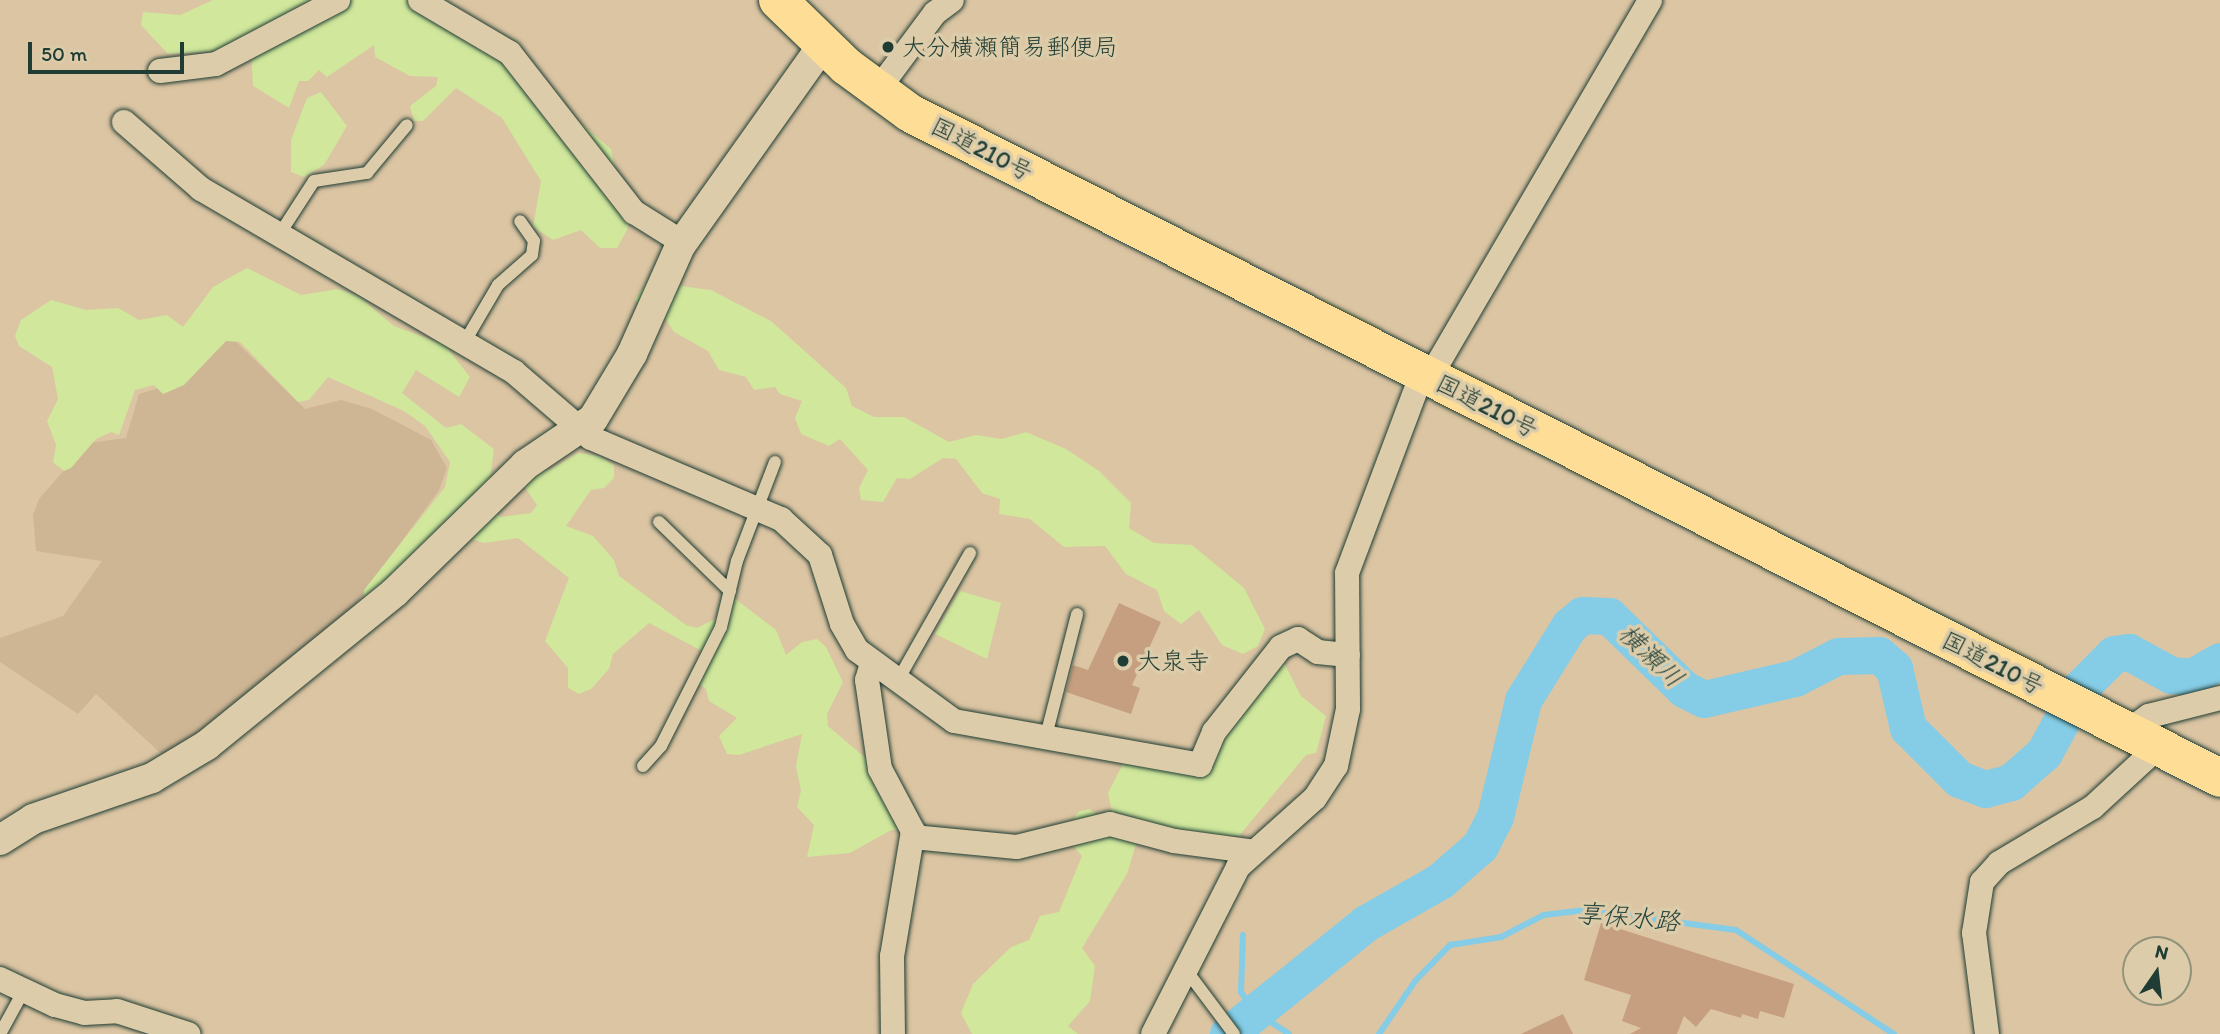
<!DOCTYPE html>
<meta charset="utf-8">
<style>
body{margin:0}
#map{position:relative;width:2220px;height:1034px;overflow:hidden;background:#dcc5a3;font-family:Itim,"Klee One",sans-serif}
div>[style]{position:absolute}
.built>*{inset:0;background:#ceb594}
.green>*{inset:0;background:#d0e79c}
.stream>*{height:6px;margin:-3px;padding:0 3px;transform-origin:3px;border-radius:3px;background:#85cce6}
.river>*{height:37px;margin:-18.5px;padding:0 18.5px;transform-origin:18.5px;border-radius:18.5px;background:#85cce6}
.building>*{inset:0;background:#c69f80}
.roads{filter:drop-shadow(0 0 2px #1f3d34) drop-shadow(0 0 2px #1f3d34)}
.service>*{height:12px;margin:-6px;padding:0 6px;transform-origin:6px;border-radius:6px;background:#ddcca9}
.minor>*{height:24px;margin:-12px;padding:0 12px;transform-origin:12px;border-radius:12px;background:#ddcca9}
.tertiary>*{height:30px;margin:-15px;padding:0 15px;transform-origin:15px;border-radius:15px;background:#ddcca9}
.trunk>*{height:38px;margin:-19px;padding:0 19px;transform-origin:19px;border-radius:19px;background:#fedd96}
.dots>*{width:19px;height:19px;translate:-50% -50%;box-sizing:border-box;border:4px solid #ddcca9;border-radius:50%}
span{translate:-50% -50%;white-space:nowrap;text-align:center;line-height:1.15;-webkit-text-stroke:7px #ddcca9;paint-order:stroke}
.poi-label{font-size:24px;color:#1f3d34}
.left{translate:0 -50%;text-align:left}
.street-label{font-size:24px;color:#1f3d34}
.water-label{font-size:26px;color:#24443d;font-style:italic}
.north{position:absolute;left:2122px;top:936px;width:70px;height:70px;box-sizing:border-box;background:#ddcca9;border:2px solid #91937a;border-radius:50%;rotate:14deg;font-size:19px;font-weight:700;line-height:28px;text-align:center;color:#1f3d34}
.north::after{content:'';display:block;margin:auto;width:24px;height:32px;background:#1f3d34;clip-path:polygon(50% 0,100% 100%,50% 72%,0 100%)}
.scale{position:absolute;left:28px;top:42px;width:156px;height:32px;box-sizing:border-box;border:4px solid #1f3d34;border-top:0;padding-left:9px;font-size:21px;line-height:24px;white-space:nowrap;color:#1f3d34;-webkit-text-stroke:5px #ddcca9;paint-order:stroke}
</style>
<div id="map">
<div class="built">
<i style="clip-path:polygon(220px 326px,305px 409px,341px 400px,372px 409px,431px 440px,447px 468px,439px 490px,352px 609px,234px 709px,166px 758px,96px 694px,78px 714px,0 662px,0 638px,63px 616px,102px 561px,36px 551px,33px 515px,39px 499px,88px 443px,126px 438px,139px 394px,156px 389px)"></i>
</div>
<div class="green">
<i style="clip-path:polygon(213px 0,409px 0,523px 74px,611px 149px,616px 173px,631px 199px,628px 228px,617px 248px,600px 248px,581px 230px,553px 240px,533px 227px,541px 181px,502px 118px,456px 88px,423px 121px,414px 121px,410px 106px,436px 86px,438px 77px,410px 76px,375px 57px,374px 45px,327px 77px,319px 70px,308px 81px,299px 81px,289px 108px,253px 86px,251px 49px,168px 54px,141px 25px,143px 12px,180px 15px)"></i>
<i style="clip-path:polygon(321px 92px,347px 126px,324px 165px,304px 177px,291px 172px,291px 140px,307px 98px)"></i>
<i style="clip-path:polygon(247px 268px,301px 295px,338px 289px,358px 296px,394px 326px,445px 345px,470px 377px,459px 397px,416px 370px,402px 393px,446px 428px,461px 424px,494px 449px,490px 479px,406px 568px,364px 600px,364px 590px,445px 487px,450px 462px,425px 426px,404px 411px,328px 377px,309px 400px,298px 402px,240px 342px,226px 341px,184px 385px,163px 394px,154px 385px,135px 390px,119px 435px,111px 432px,96px 439px,71px 468px,64px 471px,53px 462px,56px 445px,47px 421px,58px 399px,52px 367px,19px 346px,15px 336px,21px 320px,51px 300px,86px 310px,118px 308px,139px 320px,167px 315px,183px 327px,213px 287px)"></i>
<i style="clip-path:polygon(655px 272px,674px 272px,681px 286px,711px 290px,771px 321px,846px 388px,852px 406px,874px 417px,904px 417px,949px 442px,976px 435px,1002px 439px,1026px 432px,1066px 449px,1099px 471px,1131px 503px,1129px 528px,1154px 543px,1192px 545px,1244px 588px,1265px 629px,1258px 646px,1243px 654px,1222px 645px,1199px 610px,1181px 624px,1164px 611px,1157px 590px,1126px 574px,1105px 546px,1064px 547px,1030px 519px,999px 514px,1000px 499px,982px 493px,956px 459px,943px 458px,910px 479px,897px 478px,883px 502px,861px 500px,859px 488px,868px 470px,840px 439px,829px 446px,801px 434px,795px 418px,802px 401px,780px 394px,775px 387px,754px 390px,746px 377px,719px 370px,708px 351px,674px 332px,660px 311px,642px 314px,635px 299px)"></i>
<i style="clip-path:polygon(578px 453px,599px 456px,614px 465px,614px 478px,604px 488px,591px 490px,566px 526px,593px 536px,614px 560px,619px 576px,686px 625px,697px 628px,717px 618px,720px 602px,730px 595px,776px 630px,786px 655px,802px 642px,817px 639px,826px 647px,843px 682px,827px 714px,828px 726px,876px 767px,908px 830px,891px 830px,850px 853px,807px 857px,814px 825px,797px 807px,801px 791px,796px 766px,802px 734px,739px 755px,727px 754px,719px 736px,737px 718px,709px 701px,706px 689px,694px 680px,702px 651px,649px 623px,613px 654px,609px 669px,591px 689px,579px 694px,568px 688px,568px 668px,545px 641px,569px 578px,518px 538px,484px 543px,472px 539px,470px 533px,488px 509px,501px 517px,531px 513px,537px 505px,516px 474px,550px 470px)"></i>
<i style="clip-path:polygon(960px 591px,1001px 603px,987px 659px,935px 634px)"></i>
<i style="clip-path:polygon(1280px 655px,1301px 696px,1326px 716px,1316px 753px,1306px 755px,1239px 836px,1183px 836px,1113px 816px,1108px 793px,1125px 760px,1196px 769px)"></i>
<i style="clip-path:polygon(1089px 809px,1137px 841px,1127px 874px,1082px 948px,1095px 966px,1090px 1001px,1068px 1026px,1078px 1034px,972px 1034px,961px 1013px,973px 984px,1011px 947px,1029px 940px,1040px 916px,1059px 912px,1082px 856px,1069px 841px,1068px 828px,1078px 812px)"></i>
</div>
<div class="stream">
<i style="left:1243px;top:935px;width:57px;rotate:92deg"></i>
<i style="left:1241px;top:992px;width:22px;rotate:56deg"></i>
<i style="left:1253px;top:1010px;width:43px;rotate:33.7deg"></i>
<i style="left:1379px;top:1034px;width:65px;rotate:-55.6deg"></i>
<i style="left:1416px;top:980px;width:49px;rotate:-45.8deg"></i>
<i style="left:1450px;top:945px;width:52px;rotate:-8.9deg"></i>
<i style="left:1501px;top:937px;width:48px;rotate:-27.1deg"></i>
<i style="left:1544px;top:915px;width:42px;rotate:-6.8deg"></i>
<i style="left:1586px;top:910px;width:151px;rotate:7.6deg"></i>
<i style="left:1736px;top:930px;width:189px;rotate:33.4deg"></i>
</div>
<div class="river">
<i style="left:1228px;top:1034px;width:177px;rotate:-38.8deg"></i>
<i style="left:1366px;top:923px;width:85px;rotate:-29.6deg"></i>
<i style="left:1440px;top:881px;width:53px;rotate:-41.2deg"></i>
<i style="left:1480px;top:846px;width:33px;rotate:-63deg"></i>
<i style="left:1495px;top:817px;width:120px;rotate:-76.5deg"></i>
<i style="left:1523px;top:700px;width:87px;rotate:-58.1deg"></i>
<i style="left:1569px;top:626px;width:17px;rotate:-40deg"></i>
<i style="left:1582px;top:615px;width:27px;rotate:2deg"></i>
<i style="left:1609px;top:616px;width:105px;rotate:44.2deg"></i>
<i style="left:1684px;top:689px;width:22px;rotate:27deg"></i>
<i style="left:1704px;top:699px;width:93px;rotate:-13deg"></i>
<i style="left:1795px;top:678px;width:48px;rotate:-27.1deg"></i>
<i style="left:1838px;top:656px;width:41px;rotate:-1.4deg"></i>
<i style="left:1879px;top:655px;width:20px;rotate:41deg"></i>
<i style="left:1894px;top:668px;width:62px;rotate:76.9deg"></i>
<i style="left:1908px;top:728px;width:72px;rotate:45deg"></i>
<i style="left:1959px;top:779px;width:28px;rotate:21deg"></i>
<i style="left:1985px;top:789px;width:27px;rotate:-15deg"></i>
<i style="left:2011px;top:782px;width:44px;rotate:-41.3deg"></i>
<i style="left:2044px;top:753px;width:72px;rotate:-61.6deg"></i>
<i style="left:2078px;top:690px;width:51px;rotate:-45deg"></i>
<i style="left:2114px;top:654px;width:15px;rotate:-8deg"></i>
<i style="left:2129px;top:652px;width:48px;rotate:28.7deg"></i>
<i style="left:2171px;top:675px;width:21px;rotate:5deg"></i>
<i style="left:2192px;top:677px;width:32px;rotate:-30deg"></i>
</div>
<div class="building">
<i style="clip-path:polygon(1119px 603px,1161px 622px,1132px 685px,1140px 688px,1131px 714px,1066px 692px,1073px 665px,1088px 670px)"></i>
<i style="clip-path:polygon(1601px 923px,1794px 984px,1784px 1018px,1760px 1011px,1758px 1019px,1742px 1014px,1741px 1018px,1711px 1009px,1696px 1027px,1684px 1016px,1677px 1034px,1630px 1034px,1641px 1028px,1622px 1021px,1631px 995px,1584px 980px)"></i>
<i style="clip-path:polygon(1563px 1014px,1573px 1034px,1521px 1034px)"></i>
</div>
<div class="roads">
<div class="service">
<i style="left:279px;top:235px;width:64px;rotate:-57.1deg"></i>
<i style="left:314px;top:181px;width:54px;rotate:-8.6deg"></i>
<i style="left:367px;top:173px;width:62px;rotate:-50.2deg"></i>
<i style="left:464px;top:343px;width:67px;rotate:-59.6deg"></i>
<i style="left:498px;top:285px;width:45px;rotate:-41.4deg"></i>
<i style="left:532px;top:255px;width:14px;rotate:-82deg"></i>
<i style="left:534px;top:241px;width:24px;rotate:-125deg"></i>
<i style="left:659px;top:522px;width:99px;rotate:44.2deg"></i>
<i style="left:898px;top:680px;width:146px;rotate:-60.4deg"></i>
<i style="left:1045px;top:740px;width:130px;rotate:-75.7deg"></i>
<i style="left:643px;top:766px;width:27px;rotate:-48deg"></i>
<i style="left:661px;top:746px;width:133px;rotate:-63.2deg"></i>
<i style="left:721px;top:627px;width:68px;rotate:-76.4deg"></i>
<i style="left:737px;top:561px;width:106px;rotate:-69deg"></i>
<i style="left:1186px;top:970px;width:80px;rotate:53.1deg"></i>
<i style="left:0;top:1034px;width:48px;rotate:-61.3deg"></i>
</div>
<div class="minor">
<i style="left:420px;top:0;width:104px;rotate:30.5deg"></i>
<i style="left:510px;top:53px;width:202px;rotate:52.1deg"></i>
<i style="left:634px;top:212px;width:57px;rotate:32deg"></i>
<i style="left:160px;top:71px;width:56px;rotate:-7.1deg"></i>
<i style="left:216px;top:64px;width:138px;rotate:-27.7deg"></i>
<i style="left:877px;top:91px;width:97px;rotate:-53.4deg"></i>
<i style="left:935px;top:13px;width:21px;rotate:-37deg"></i>
<i style="left:124px;top:122px;width:102px;rotate:41deg"></i>
<i style="left:201px;top:189px;width:363px;rotate:30.3deg"></i>
<i style="left:514px;top:372px;width:101px;rotate:40.6deg"></i>
<i style="left:591px;top:438px;width:207px;rotate:23.1deg"></i>
<i style="left:781px;top:519px;width:53px;rotate:42.7deg"></i>
<i style="left:820px;top:555px;width:72px;rotate:72.3deg"></i>
<i style="left:842px;top:624px;width:30px;rotate:60deg"></i>
<i style="left:857px;top:650px;width:120px;rotate:36.2deg"></i>
<i style="left:954px;top:721px;width:250px;rotate:10.1deg"></i>
<i style="left:1200px;top:765px;width:36px;rotate:-67deg"></i>
<i style="left:1214px;top:732px;width:108px;rotate:-51.8deg"></i>
<i style="left:1281px;top:647px;width:19px;rotate:-25deg"></i>
<i style="left:1298px;top:639px;width:24px;rotate:33deg"></i>
<i style="left:1318px;top:652px;width:30px;rotate:6deg"></i>
<i style="left:1430px;top:377px;width:436px;rotate:-59.7deg"></i>
<i style="left:872px;top:663px;width:18px;rotate:106deg"></i>
<i style="left:867px;top:680px;width:90px;rotate:81.7deg"></i>
<i style="left:880px;top:769px;width:70px;rotate:62deg"></i>
<i style="left:913px;top:831px;width:127px;rotate:99.5deg"></i>
<i style="left:892px;top:956px;width:78px;rotate:89.3deg"></i>
<i style="left:2128px;top:731px;width:26px;rotate:-36deg"></i>
<i style="left:2149px;top:716px;width:73px;rotate:-14.2deg"></i>
<i style="left:913px;top:837px;width:104px;rotate:5.5deg"></i>
<i style="left:1017px;top:847px;width:96px;rotate:-13.9deg"></i>
<i style="left:1110px;top:824px;width:66px;rotate:14.9deg"></i>
<i style="left:1174px;top:841px;width:76px;rotate:7.6deg"></i>
<i style="left:0;top:979px;width:61px;rotate:25.3deg"></i>
<i style="left:55px;top:1005px;width:30px;rotate:15deg"></i>
<i style="left:84px;top:1013px;width:33px;rotate:-3deg"></i>
<i style="left:117px;top:1011px;width:75px;rotate:17.9deg"></i>
<i style="left:1153px;top:1034px;width:187px;rotate:-63deg"></i>
<i style="left:1238px;top:867px;width:103px;rotate:-41.9deg"></i>
<i style="left:1315px;top:798px;width:38px;rotate:-57deg"></i>
<i style="left:1336px;top:766px;width:58px;rotate:-78.1deg"></i>
<i style="left:1348px;top:709px;width:136px;rotate:-90.4deg"></i>
<i style="left:1347px;top:573px;width:214px;rotate:-69.4deg"></i>
<i style="left:1987px;top:1034px;width:102px;rotate:-97.3deg"></i>
<i style="left:1974px;top:933px;width:52px;rotate:-81.1deg"></i>
<i style="left:1982px;top:882px;width:25px;rotate:-48deg"></i>
<i style="left:1999px;top:863px;width:109px;rotate:-30.8deg"></i>
<i style="left:2093px;top:807px;width:88px;rotate:-42.7deg"></i>
</div>
<div class="tertiary">
<i style="left:0;top:840px;width:39px;rotate:-32deg"></i>
<i style="left:33px;top:819px;width:126px;rotate:-19deg"></i>
<i style="left:152px;top:778px;width:64px;rotate:-31deg"></i>
<i style="left:207px;top:745px;width:242px;rotate:-39.1deg"></i>
<i style="left:395px;top:592px;width:182px;rotate:-44.3deg"></i>
<i style="left:525px;top:465px;width:82px;rotate:-34.1deg"></i>
<i style="left:593px;top:419px;width:76px;rotate:-59deg"></i>
<i style="left:632px;top:354px;width:118px;rotate:-66deg"></i>
<i style="left:680px;top:246px;width:247px;rotate:-54.6deg"></i>
</div>
<div class="trunk">
<i style="left:778px;top:0;width:95px;rotate:44.1deg"></i>
<i style="left:846px;top:66px;width:79px;rotate:36.3deg"></i>
<i style="left:910px;top:113px;width:1469px;rotate:26.91deg"></i>
</div>
</div>
<div class="dots">
<i style="left:888px;top:47px;background:#1f3d34"></i>
<i style="left:1123px;top:661px;background:#1f3d34"></i>
</div>
<div class="poi-label">
<span class="left" style="left:902px;top:47px">大分横瀬簡易郵便局</span>
<span class="left" style="left:1137px;top:661px">大泉寺</span>
</div>
<div class="street-label">
<span style="left:982px;top:149px;rotate:27deg">国道210号</span>
<span style="left:1487px;top:406px;rotate:27deg">国道210号</span>
<span style="left:1993px;top:663px;rotate:27deg">国道210号</span>
</div>
<div class="water-label">
<span style="left:1651px;top:656px;rotate:44deg">横瀬川</span>
<span style="left:1628px;top:918px;rotate:5deg">享保水路</span>
</div>
<div class="north">N</div>
<div class="scale">50 m</div>
</div>
